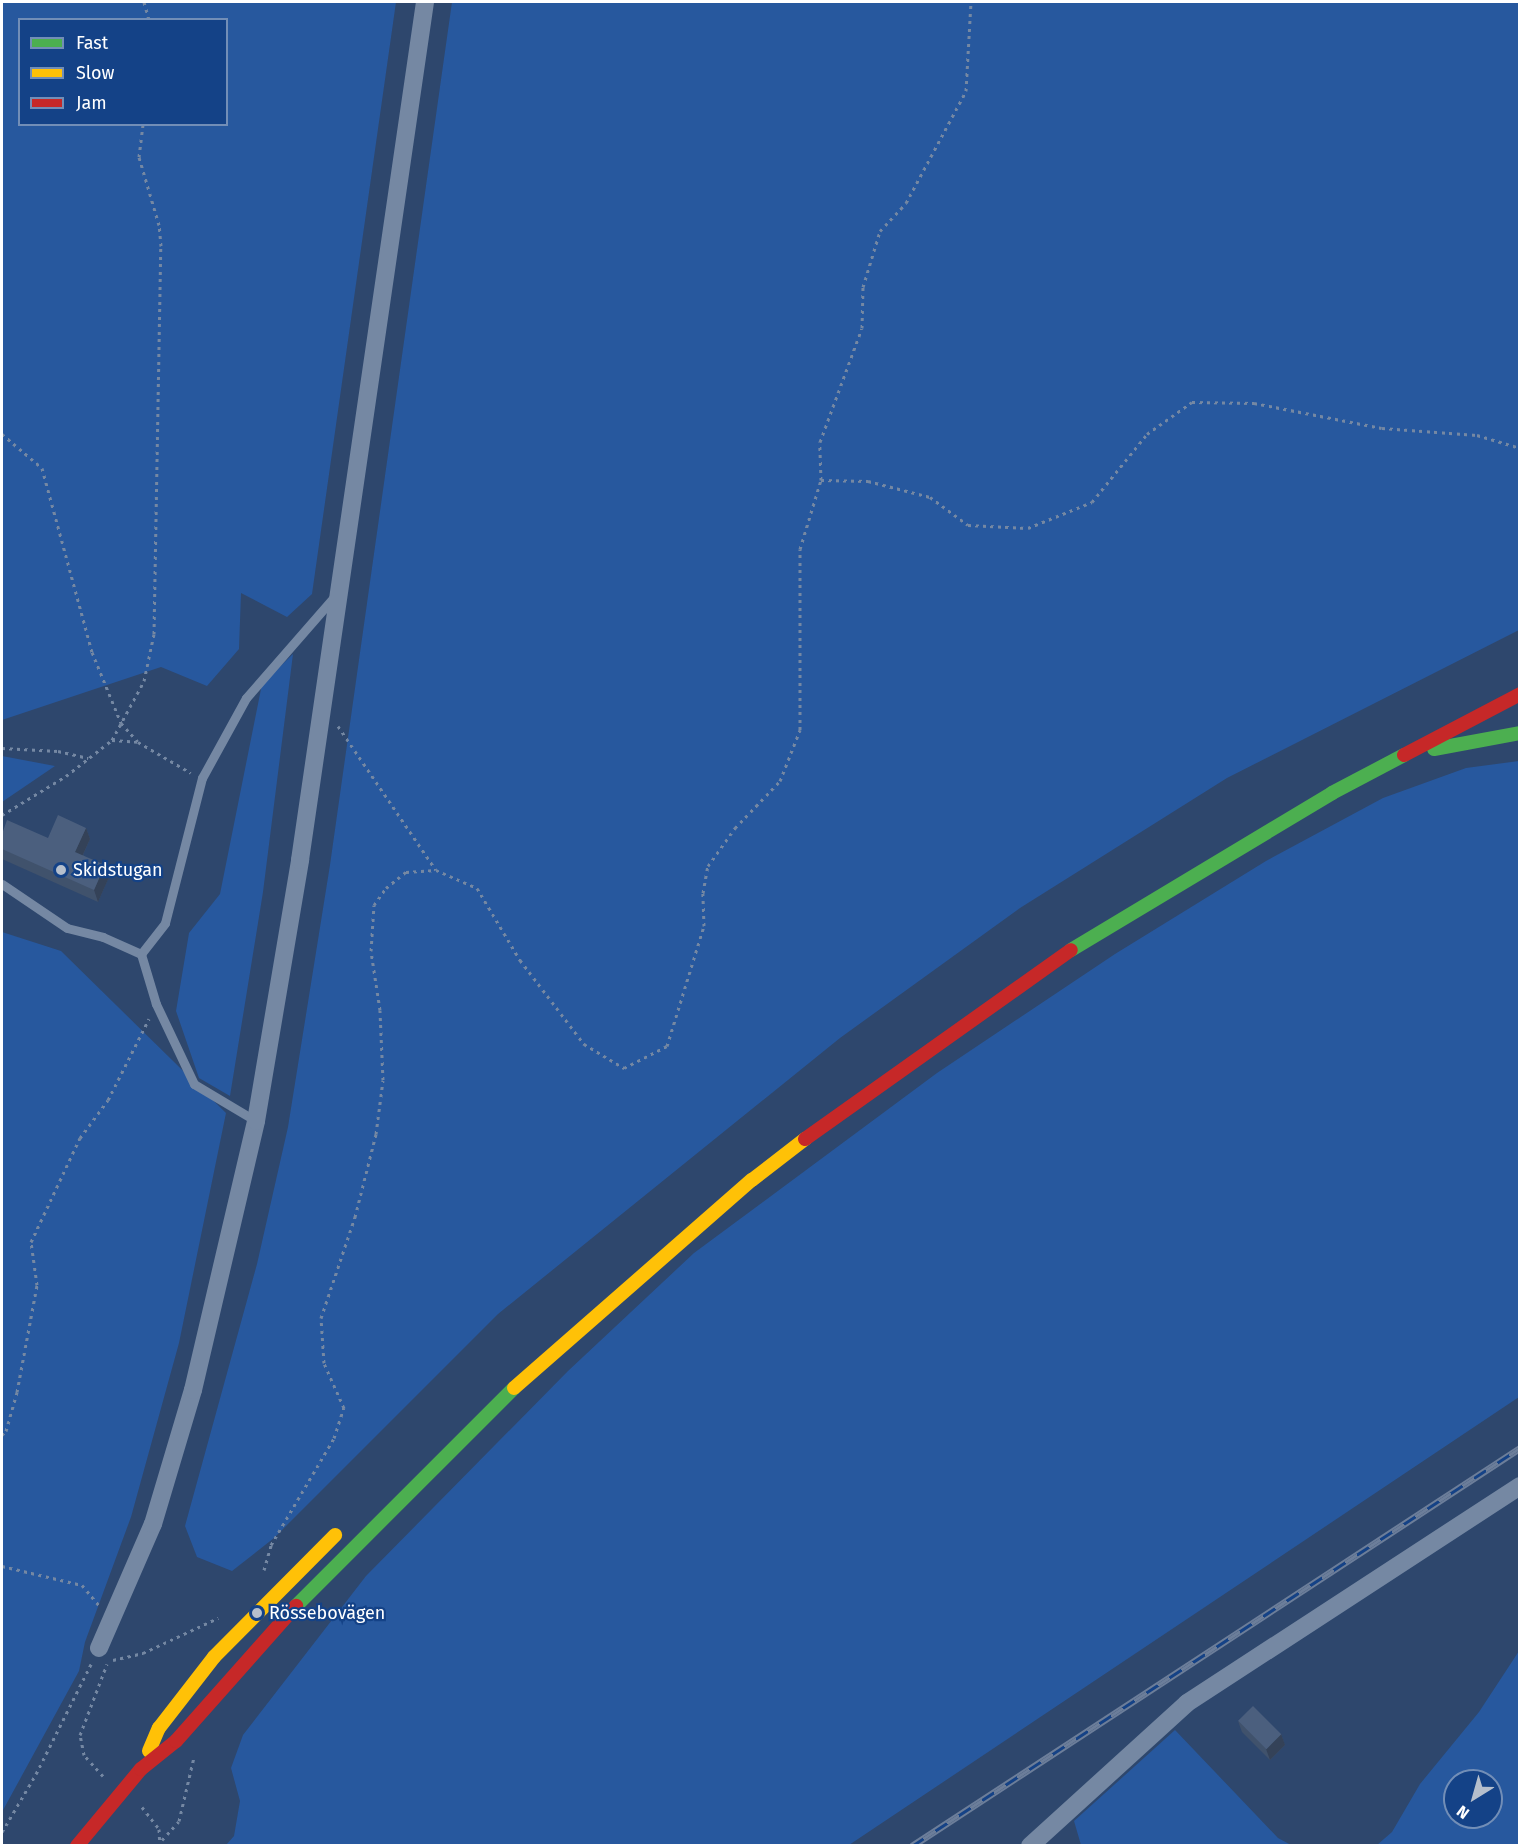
<!DOCTYPE html>
<meta charset="utf-8">
<style>
body{margin:0}
#map{position:relative;width:1521px;height:1847px;overflow:hidden;background:#2e476d;font-family:"Fira Sans",sans-serif}
div>[style]{position:absolute}
.green>*{inset:0;background:#27589e}
.path>*{height:3px;margin-top:-1.5px;transform-origin:0;background:repeating-linear-gradient(90deg,#7588a3 0 3px,transparent 0 7.5px)}
.lane>*{height:9px;margin:-4.5px;padding:0 4.5px;transform-origin:4.5px;border-radius:4.5px;background:#7588a3}
.street>*{height:18px;margin:-9px;padding:0 9px;transform-origin:9px;border-radius:9px;background:#7588a3}
.fast>*{height:14px;margin:-7px;padding:0 7px;transform-origin:7px;border-radius:7px;background:#4caf50}
.slow>*{height:14px;margin:-7px;padding:0 7px;transform-origin:7px;border-radius:7px;background:#ffc107}
.jam>*{height:14px;margin:-7px;padding:0 7px;transform-origin:7px;border-radius:7px;background:#c62828}
.rail>*{height:7px;margin-top:-3.5px;transform-origin:0;background:repeating-linear-gradient(90deg,#144287 0 14px,#6c7e9a 0 28px);box-sizing:border-box;border-block:2px solid #6c7e9a}
.wall>*{inset:0;background:#40526c}
.shaded-wall>*{inset:0;background:#344258}
.building>*{inset:0;background:#4b5f7e;transform-origin:0 0}
.dots>*{width:16px;height:16px;translate:-50% -50%;box-sizing:border-box;border:3px solid #144287;border-radius:50%}
span{translate:-50% -50%;white-space:nowrap;text-align:center;line-height:1.15;-webkit-text-stroke:4.5px #144287;paint-order:stroke}
.poi-label{font-size:18px;color:#fff}
.left{translate:0 -50%;text-align:left}
.frame{position:absolute;inset:0;border:3px solid #fff;pointer-events:none}
.legend{position:absolute;left:18px;top:18px;width:210px;height:108px;box-sizing:border-box;background:#144287;border:2px solid #728eb7;margin:0;padding:8px 10px;list-style:none;font-size:18px;color:#fff}
.legend li{display:flex;align-items:center;gap:12px;height:30px}
.legend b{width:30px;border:2px solid #728eb7}
.north{position:absolute;left:1443px;top:1769px;width:60px;height:60px;box-sizing:border-box;background:#144287;border:2px solid #728eb7;border-radius:50%;rotate:217deg;font-size:16px;font-weight:700;line-height:24px;text-align:center;color:#fff}
.north::after{content:'';display:block;margin:auto;width:21px;height:27px;background:#b6bfcc;clip-path:polygon(50% 0,100% 100%,50% 72%,0 100%)}
</style>
<div id="map">
<div class="green">
<i style="clip-path:polygon(evenodd,2px 2px,396px 2px,312px 594px,287px 617px,241px 593px,239px 649px,207px 686px,161px 667px,2px 720px,2px 2px,20px 20px,226px 20px,226px 124px,20px 124px,20px 20px)"></i>
<i style="clip-path:polygon(452px 2px,1519px 2px,1519px 630px,1227px 778px,1020px 908px,840px 1038px,498px 1314px,274px 1538px,232px 1571px,197px 1557px,185px 1526px,257px 1264px,288px 1127px,330px 865px)"></i>
<i style="clip-path:polygon(293px 654px,263px 892px,230px 1096px,199px 1078px,176px 1011px,189px 933px,220px 894px,262px 684px)"></i>
<i style="clip-path:polygon(2px 756px,55px 766px,2px 802px)"></i>
<i style="clip-path:polygon(1519px 761px,1519px 1397px,849px 1845px,226px 1845px,234px 1836px,240px 1801px,231px 1768px,243px 1735px,366px 1576px,568px 1371px,694px 1253px,937px 1073px,1115px 954px,1266px 861px,1383px 798px,1466px 768px)"></i>
<i style="clip-path:polygon(2px 932px,61px 951px,226px 1113px,179px 1343px,131px 1517px,85px 1642px,79px 1671px,2px 1812px)"></i>
<i style="clip-path:polygon(evenodd,1519px 1651px,1519px 1845px,1377px 1845px,1392px 1832px,1420px 1784px,1479px 1712px,1519px 1651px,1455px 1781px,1491px 1781px,1491px 1817px,1455px 1817px,1455px 1781px)"></i>
<i style="clip-path:polygon(1175px 1730px,1278px 1838px,1291px 1845px,1081px 1845px,1074px 1821px)"></i>
</div>
<div class="path">
<i style="left:144px;top:2px;width:19px;rotate:74deg"></i>
<i style="left:2px;top:434px;width:52px;rotate:40.4deg"></i>
<i style="left:42px;top:468px;width:191px;rotate:74.8deg"></i>
<i style="left:92px;top:652px;width:77px;rotate:67.8deg"></i>
<i style="left:121px;top:723px;width:25px;rotate:48deg"></i>
<i style="left:821px;top:480px;width:38px;rotate:-92deg"></i>
<i style="left:820px;top:442px;width:121px;rotate:-69.8deg"></i>
<i style="left:862px;top:328px;width:41px;rotate:-88.6deg"></i>
<i style="left:863px;top:287px;width:59px;rotate:-73.1deg"></i>
<i style="left:880px;top:231px;width:38px;rotate:-47deg"></i>
<i style="left:906px;top:203px;width:127px;rotate:-61.8deg"></i>
<i style="left:966px;top:91px;width:89px;rotate:-86.8deg"></i>
<i style="left:338px;top:726px;width:174px;rotate:55.8deg"></i>
<i style="left:436px;top:870px;width:45px;rotate:23.7deg"></i>
<i style="left:477px;top:888px;width:84px;rotate:59.2deg"></i>
<i style="left:520px;top:960px;width:106px;rotate:52.7deg"></i>
<i style="left:584px;top:1044px;width:47px;rotate:31deg"></i>
<i style="left:624px;top:1068px;width:48px;rotate:-27.1deg"></i>
<i style="left:667px;top:1046px;width:126px;rotate:-72.9deg"></i>
<i style="left:704px;top:926px;width:33px;rotate:-92deg"></i>
<i style="left:703px;top:893px;width:27px;rotate:-80deg"></i>
<i style="left:708px;top:866px;width:47px;rotate:-54.6deg"></i>
<i style="left:735px;top:828px;width:65px;rotate:-46.2deg"></i>
<i style="left:780px;top:781px;width:55px;rotate:-68.6deg"></i>
<i style="left:800px;top:730px;width:181px;rotate:-90deg"></i>
<i style="left:800px;top:549px;width:72px;rotate:-73.1deg"></i>
<i style="left:821px;top:480px;width:47px;rotate:1.2deg"></i>
<i style="left:868px;top:481px;width:64px;rotate:14.5deg"></i>
<i style="left:930px;top:497px;width:47px;rotate:36.4deg"></i>
<i style="left:968px;top:525px;width:60px;rotate:2.9deg"></i>
<i style="left:1028px;top:528px;width:69px;rotate:-22.1deg"></i>
<i style="left:1092px;top:502px;width:87px;rotate:-51deg"></i>
<i style="left:1147px;top:434px;width:55px;rotate:-35.4deg"></i>
<i style="left:1192px;top:402px;width:62px;rotate:0.9deg"></i>
<i style="left:1254px;top:403px;width:130px;rotate:11.1deg"></i>
<i style="left:1382px;top:428px;width:95px;rotate:4.2deg"></i>
<i style="left:1477px;top:435px;width:45px;rotate:16.8deg"></i>
<i style="left:112px;top:740px;width:26px;rotate:4deg"></i>
<i style="left:138px;top:742px;width:61px;rotate:30.3deg"></i>
<i style="left:2px;top:748px;width:56px;rotate:3.1deg"></i>
<i style="left:58px;top:751px;width:31px;rotate:13deg"></i>
<i style="left:2px;top:815px;width:75px;rotate:-31.4deg"></i>
<i style="left:66px;top:776px;width:58px;rotate:-38deg"></i>
<i style="left:112px;top:740px;width:67px;rotate:-61.5deg"></i>
<i style="left:144px;top:681px;width:48px;rotate:-78deg"></i>
<i style="left:154px;top:634px;width:388px;rotate:-89deg"></i>
<i style="left:161px;top:246px;width:21px;rotate:-95deg"></i>
<i style="left:159px;top:225px;width:71px;rotate:-106.4deg"></i>
<i style="left:139px;top:157px;width:33px;rotate:-83deg"></i>
<i style="left:2px;top:1435px;width:6px;rotate:-45deg"></i>
<i style="left:6px;top:1431px;width:41px;rotate:-74.2deg"></i>
<i style="left:17px;top:1392px;width:109px;rotate:-79.4deg"></i>
<i style="left:37px;top:1285px;width:43px;rotate:-97.9deg"></i>
<i style="left:31px;top:1242px;width:115px;rotate:-64.8deg"></i>
<i style="left:80px;top:1138px;width:47px;rotate:-53.6deg"></i>
<i style="left:108px;top:1100px;width:91px;rotate:-63.2deg"></i>
<i style="left:2px;top:1566px;width:82px;rotate:13.4deg"></i>
<i style="left:82px;top:1585px;width:26px;rotate:50deg"></i>
<i style="left:264px;top:1570px;width:26px;rotate:-74deg"></i>
<i style="left:271px;top:1545px;width:124px;rotate:-59.5deg"></i>
<i style="left:334px;top:1438px;width:32px;rotate:-72deg"></i>
<i style="left:344px;top:1408px;width:49px;rotate:-114deg"></i>
<i style="left:324px;top:1363px;width:45px;rotate:-93.8deg"></i>
<i style="left:321px;top:1318px;width:107px;rotate:-71.4deg"></i>
<i style="left:355px;top:1217px;width:86px;rotate:-75.8deg"></i>
<i style="left:376px;top:1134px;width:54px;rotate:-82.6deg"></i>
<i style="left:383px;top:1080px;width:70px;rotate:-92.5deg"></i>
<i style="left:380px;top:1010px;width:60px;rotate:-98.7deg"></i>
<i style="left:371px;top:951px;width:46px;rotate:-86.3deg"></i>
<i style="left:374px;top:905px;width:21px;rotate:-55deg"></i>
<i style="left:386px;top:888px;width:26px;rotate:-39deg"></i>
<i style="left:406px;top:872px;width:30px;rotate:-4deg"></i>
<i style="left:113px;top:1660px;width:31px;rotate:-13deg"></i>
<i style="left:143px;top:1653px;width:83px;rotate:-25deg"></i>
<i style="left:103px;top:1776px;width:28px;rotate:-132deg"></i>
<i style="left:84px;top:1755px;width:20px;rotate:-101deg"></i>
<i style="left:80px;top:1735px;width:76px;rotate:-69.2deg"></i>
<i style="left:142px;top:1807px;width:28px;rotate:52deg"></i>
<i style="left:159px;top:1829px;width:17px;rotate:87deg"></i>
<i style="left:2px;top:1832px;width:67px;rotate:-59.6deg"></i>
<i style="left:36px;top:1774px;width:123px;rotate:-63.4deg"></i>
<i style="left:162px;top:1840px;width:25px;rotate:-48deg"></i>
<i style="left:179px;top:1821px;width:66px;rotate:-76.8deg"></i>
</div>
<div class="lane">
<i style="left:2px;top:884px;width:78px;rotate:34.1deg"></i>
<i style="left:67px;top:928px;width:37px;rotate:14deg"></i>
<i style="left:103px;top:937px;width:42px;rotate:24.1deg"></i>
<i style="left:256px;top:1121px;width:72px;rotate:-149.2deg"></i>
<i style="left:194px;top:1084px;width:89px;rotate:-115.4deg"></i>
<i style="left:156px;top:1004px;width:52px;rotate:-106.7deg"></i>
<i style="left:141px;top:954px;width:39px;rotate:-52deg"></i>
<i style="left:165px;top:923px;width:150px;rotate:-75.7deg"></i>
<i style="left:202px;top:778px;width:91px;rotate:-61.2deg"></i>
<i style="left:246px;top:698px;width:135px;rotate:-48.9deg"></i>
</div>
<div class="street">
<i style="left:99px;top:1648px;width:135px;rotate:-66.5deg"></i>
<i style="left:153px;top:1524px;width:140px;rotate:-73.4deg"></i>
<i style="left:193px;top:1390px;width:276px;rotate:-76.8deg"></i>
<i style="left:256px;top:1121px;width:265px;rotate:-80.4deg"></i>
<i style="left:300px;top:860px;width:867px;rotate:-81.71deg"></i>
<i style="left:1030px;top:1846px;width:212px;rotate:-42.3deg"></i>
<i style="left:1187px;top:1703px;width:397px;rotate:-33.1deg"></i>
</div>
<div class="fast">
<i style="left:1434px;top:749px;width:87px;rotate:-10.5deg"></i>
<i style="left:1071px;top:950px;width:305px;rotate:-31deg"></i>
<i style="left:1332px;top:793px;width:81px;rotate:-27.8deg"></i>
<i style="left:296px;top:1606px;width:308px;rotate:-45deg"></i>
</div>
<div class="slow">
<i style="left:514px;top:1388px;width:316px;rotate:-41.2deg"></i>
<i style="left:752px;top:1180px;width:67px;rotate:-37.7deg"></i>
<i style="left:149px;top:1751px;width:25px;rotate:-67deg"></i>
<i style="left:159px;top:1728px;width:90px;rotate:-52.2deg"></i>
<i style="left:214px;top:1657px;width:172px;rotate:-45.2deg"></i>
</div>
<div class="jam">
<i style="left:1404px;top:755px;width:131px;rotate:-27.7deg"></i>
<i style="left:805px;top:1139px;width:326px;rotate:-35.4deg"></i>
<i style="left:77px;top:1846px;width:100px;rotate:-50.3deg"></i>
<i style="left:141px;top:1769px;width:45px;rotate:-38.7deg"></i>
<i style="left:176px;top:1741px;width:181px;rotate:-48.4deg"></i>
</div>
<div class="rail">
<i style="left:912px;top:1846px;width:727px;rotate:-33.21deg"></i>
</div>
<div class="wall">
<i style="clip-path:polygon(86px 828px,90px 839px,83px 855px,109px 877px,98px 902px,2px 859px,2px 834px,48px 838px)"></i>
<i style="clip-path:polygon(1238px 1721px,1281px 1734px,1285px 1745px,1270px 1760px,1242px 1732px)"></i>
</div>
<div class="shaded-wall">
<i style="clip-path:polygon(86px 828px,90px 839px,79px 863px,75px 852px)"></i>
<i style="clip-path:polygon(105px 865px,109px 877px,98px 902px,94px 890px)"></i>
<i style="clip-path:polygon(1281px 1734px,1285px 1745px,1270px 1760px,1266px 1749px)"></i>
</div>
<div class="building">
<i style="clip-path:polygon(58px 815px,86px 828px,75px 852px,105px 865px,94px 890px,2px 849px,2px 834px,7px 820px,48px 838px)"></i>
<i style="left:1253px;top:1706px;width:40px;height:21px;rotate:45deg"></i>
</div>
<div class="dots">
<i style="left:61px;top:870px;background:#b6bfcc"></i>
<i style="left:257px;top:1613px;background:#b6bfcc"></i>
</div>
<div class="poi-label">
<span class="left" style="left:73px;top:870px">Skidstugan</span>
<span class="left" style="left:269px;top:1613px">Rössebovägen</span>
</div>
<div class="frame"></div>
<ul class="legend">
<li><b style="height:8px;background:#4caf50"></b>Fast</li>
<li><b style="height:8px;background:#ffc107"></b>Slow</li>
<li><b style="height:8px;background:#c62828"></b>Jam</li>
</ul>
<div class="north">N</div>
</div>
